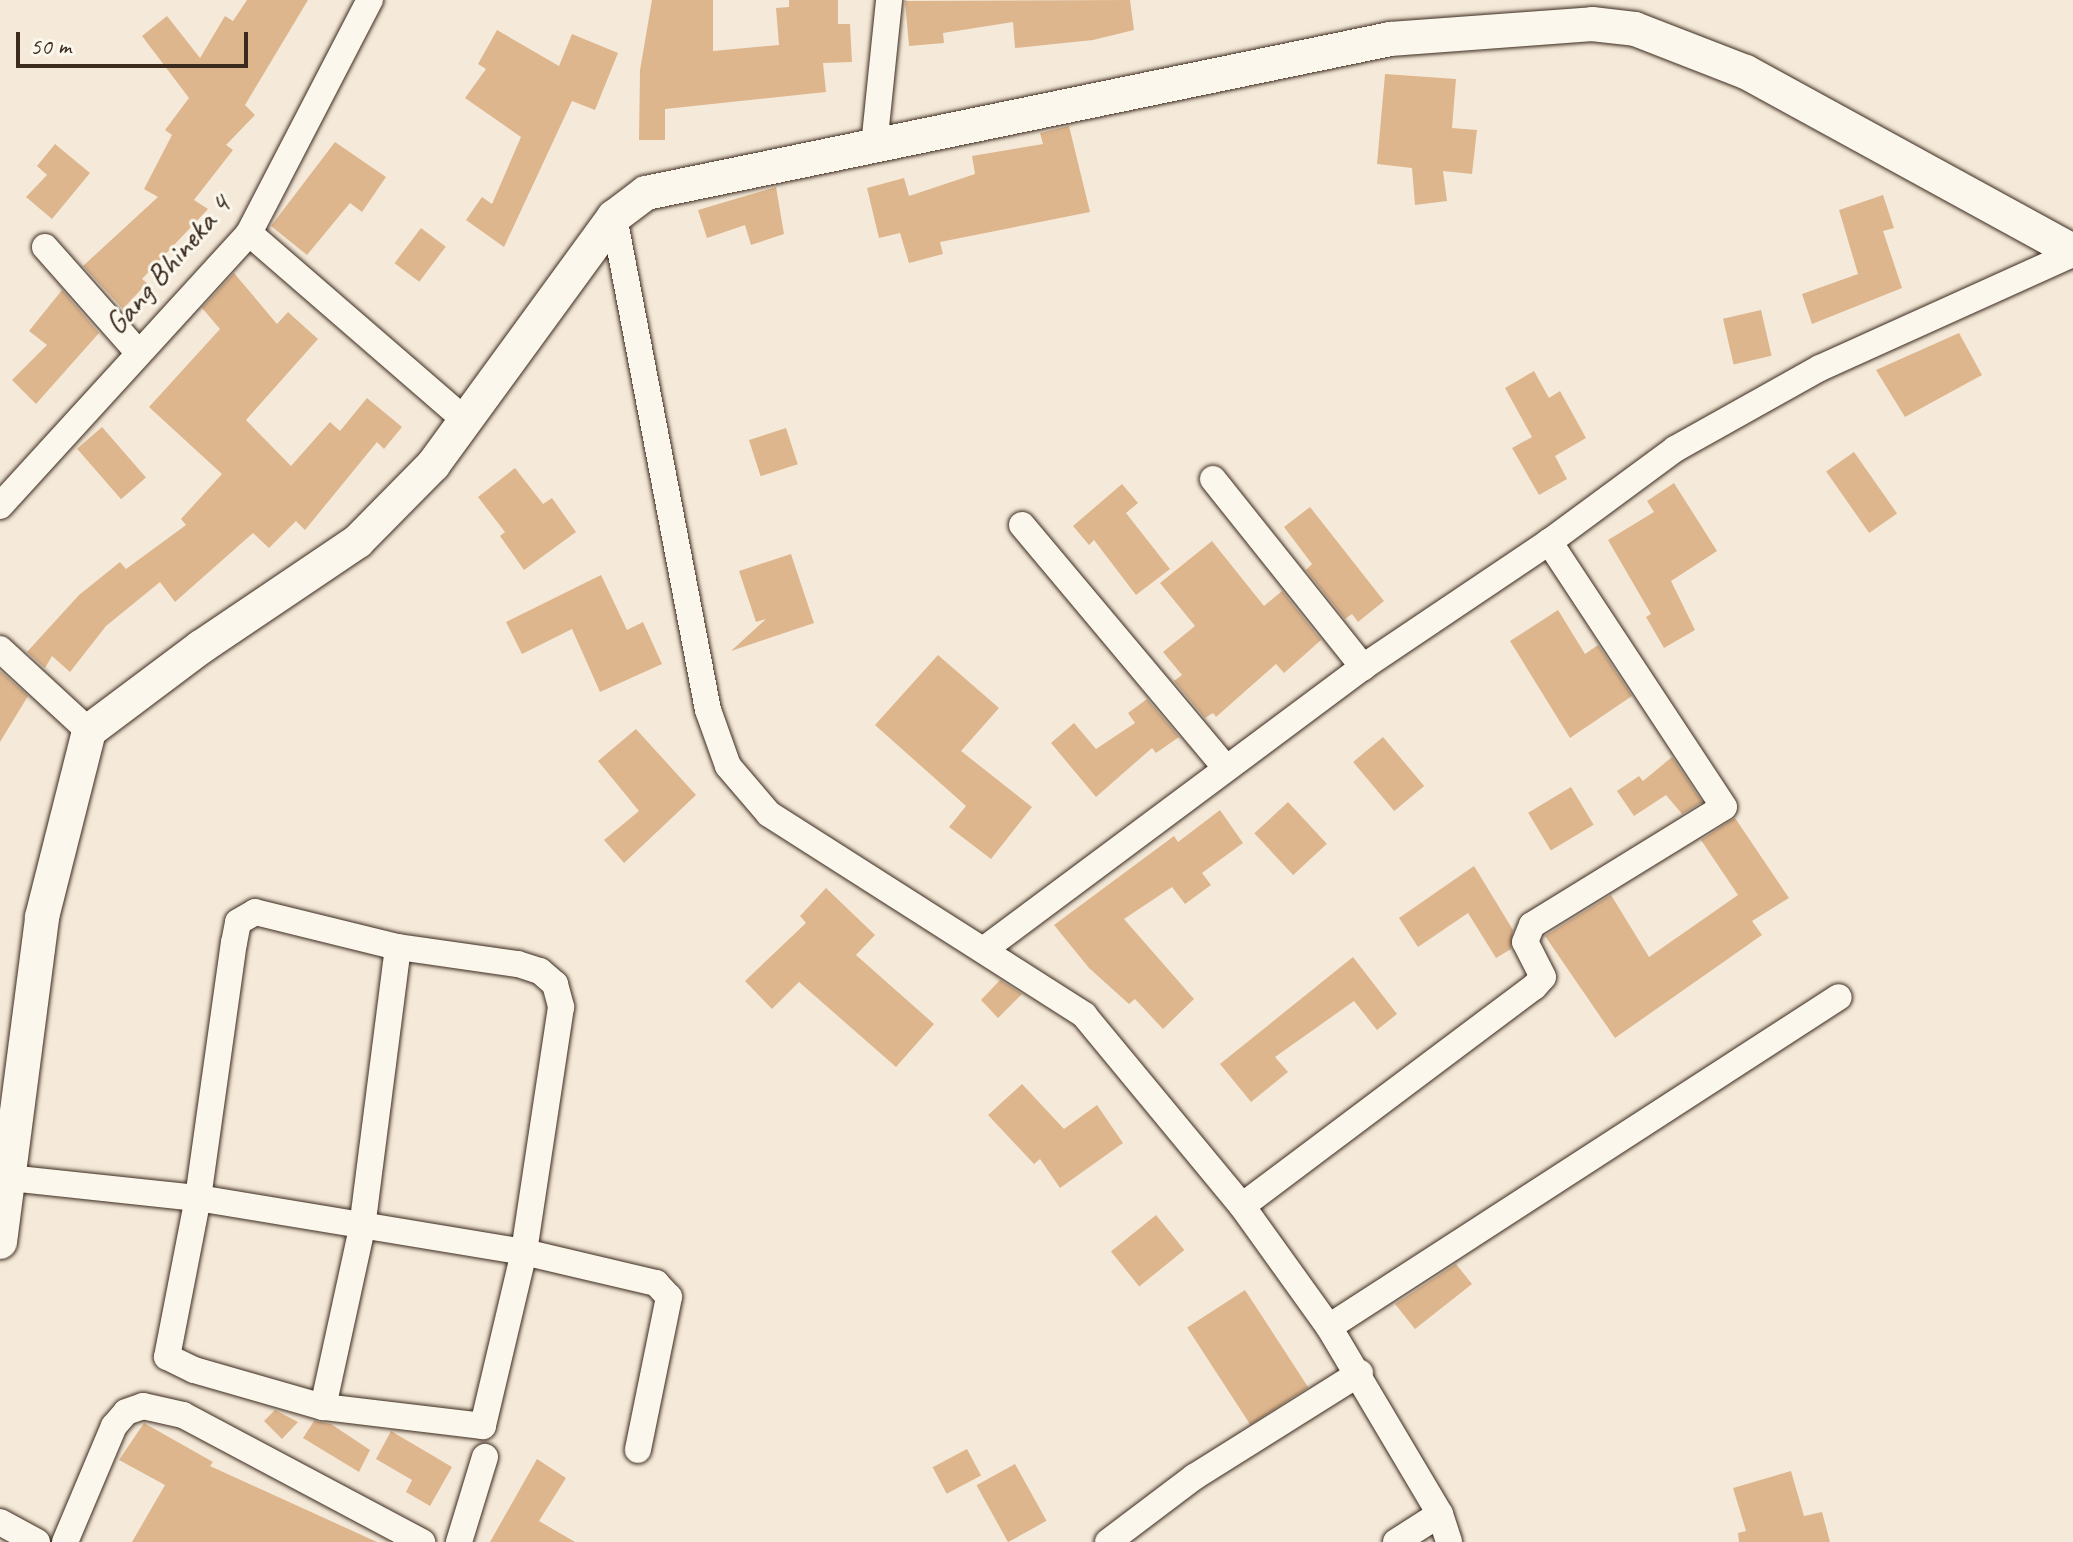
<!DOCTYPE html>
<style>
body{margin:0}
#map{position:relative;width:2073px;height:1542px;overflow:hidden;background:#f5ead9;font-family:Caveat,sans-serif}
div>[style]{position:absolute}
.building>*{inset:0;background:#deb68e;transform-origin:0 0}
.roads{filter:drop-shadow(0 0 2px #3b2a1e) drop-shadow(0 0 2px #3b2a1e)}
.minor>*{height:26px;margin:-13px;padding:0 13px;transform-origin:13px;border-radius:13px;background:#fbf7ec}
.tertiary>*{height:34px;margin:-17px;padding:0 17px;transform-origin:17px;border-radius:17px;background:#fbf7ec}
span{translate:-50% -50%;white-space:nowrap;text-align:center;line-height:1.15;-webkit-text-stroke:6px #fbf7ec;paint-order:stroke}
.street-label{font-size:32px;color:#3b2a1e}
.scale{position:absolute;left:16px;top:32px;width:232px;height:36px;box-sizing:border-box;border:4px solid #3b2a1e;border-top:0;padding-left:10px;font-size:24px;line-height:28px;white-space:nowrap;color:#3b2a1e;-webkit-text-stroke:6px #fbf7ec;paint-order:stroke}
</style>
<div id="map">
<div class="building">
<i style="clip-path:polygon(247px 0,308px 0,245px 105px,255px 115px,226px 145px,233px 150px,194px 200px,208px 209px,142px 279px,147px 283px,123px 309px,83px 266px,158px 197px,144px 189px,172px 135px,165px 130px,189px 98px,142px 36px,167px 16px,200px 58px,225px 16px,233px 21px)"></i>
<i style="clip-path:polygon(652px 0,713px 0,713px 51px,779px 45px,776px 8px,789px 7px,789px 0,838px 0,838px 24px,850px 24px,852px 62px,823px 63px,826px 92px,665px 109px,665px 140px,639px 140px,640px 70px)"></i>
<i style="clip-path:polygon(1130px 0,1134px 30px,1093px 40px,1015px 48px,1013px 22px,943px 33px,944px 43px,909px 46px,905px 1px)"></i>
<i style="clip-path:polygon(497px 30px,559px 66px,572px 34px,618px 53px,595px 110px,572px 101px,504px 247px,466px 220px,482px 197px,492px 204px,521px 137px,465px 98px,486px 69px,478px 64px)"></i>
<i style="clip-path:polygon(1385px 74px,1456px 79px,1452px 128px,1477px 130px,1472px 174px,1443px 171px,1447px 201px,1415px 205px,1412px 168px,1377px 164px)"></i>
<i style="clip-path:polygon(1069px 126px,1090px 212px,940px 242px,943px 254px,909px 263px,900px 233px,879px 238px,867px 188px,904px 178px,909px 196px,975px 174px,972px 156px,1043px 144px,1040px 133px)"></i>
<i style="clip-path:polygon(335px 142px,386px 177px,362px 212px,350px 203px,307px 255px,271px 226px)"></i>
<i style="clip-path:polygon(55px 144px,90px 173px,52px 219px,26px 197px,47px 175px,37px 166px)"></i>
<i style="clip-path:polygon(776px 187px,784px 234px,751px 245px,745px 225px,707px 238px,698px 210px)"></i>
<i style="clip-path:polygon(1883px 195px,1894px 228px,1883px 231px,1902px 288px,1812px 324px,1802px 294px,1858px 274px,1839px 210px)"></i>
<i style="left:421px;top:228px;width:31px;height:44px;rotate:37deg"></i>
<i style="clip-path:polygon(234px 273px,277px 324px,288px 312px,318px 339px,246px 420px,291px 466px,330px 422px,340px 431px,367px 398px,402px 427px,384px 449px,377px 442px,305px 530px,296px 521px,269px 548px,253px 533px,175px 602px,160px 582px,106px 626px,70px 672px,52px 656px,45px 668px,27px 652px,79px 595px,120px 562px,126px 569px,186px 525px,181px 519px,222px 474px,149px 407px,220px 329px,202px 308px)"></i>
<i style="clip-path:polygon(62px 290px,99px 333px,36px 404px,12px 380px,47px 345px,29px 331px)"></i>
<i style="left:1761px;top:310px;width:47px;height:39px;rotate:77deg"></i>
<i style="clip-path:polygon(1959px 333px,1982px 375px,1905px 417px,1876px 370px)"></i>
<i style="clip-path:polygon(1534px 371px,1549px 398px,1560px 391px,1586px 438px,1555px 456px,1567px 479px,1539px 495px,1512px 448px,1532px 437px,1505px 388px)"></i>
<i style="left:102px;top:427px;width:67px;height:33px;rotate:49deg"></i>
<i style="left:786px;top:428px;width:38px;height:39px;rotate:72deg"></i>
<i style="left:1854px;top:452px;width:75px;height:34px;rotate:55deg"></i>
<i style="clip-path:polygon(515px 468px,543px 504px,552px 498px,576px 532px,524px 570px,500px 536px,505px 532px,478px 497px)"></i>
<i style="clip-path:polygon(1674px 483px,1717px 551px,1671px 581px,1695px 630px,1664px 648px,1646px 617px,1651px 614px,1608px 540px,1654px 512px,1647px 501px)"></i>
<i style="clip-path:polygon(1122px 484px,1138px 503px,1126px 513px,1170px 569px,1136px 595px,1094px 540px,1089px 545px,1073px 526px)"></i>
<i style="clip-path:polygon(1310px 507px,1384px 601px,1358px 622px,1352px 614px,1345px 619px,1306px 570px,1312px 564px,1284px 527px)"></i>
<i style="clip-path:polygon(1212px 541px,1264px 606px,1282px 591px,1321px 640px,1284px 673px,1276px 664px,1216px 717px,1213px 713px,1205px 718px,1174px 681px,1182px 675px,1163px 652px,1195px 626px,1160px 583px)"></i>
<i style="clip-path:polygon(791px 554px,814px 623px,731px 651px,766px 619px,756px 622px,739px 571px)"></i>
<i style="clip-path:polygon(601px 575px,627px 630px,643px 622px,662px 664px,600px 692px,572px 629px,522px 654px,506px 622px)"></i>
<i style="clip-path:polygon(1558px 610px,1585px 654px,1598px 645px,1632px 696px,1570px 738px,1510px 641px)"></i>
<i style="clip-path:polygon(938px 655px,999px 708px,961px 751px,1032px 807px,991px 859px,949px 827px,966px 806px,875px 725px)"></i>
<i style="clip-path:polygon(0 671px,28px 696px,0 742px)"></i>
<i style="clip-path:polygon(1147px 699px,1179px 737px,1156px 753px,1152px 748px,1096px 797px,1051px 743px,1074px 723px,1096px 749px,1135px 723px,1128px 713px)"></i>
<i style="clip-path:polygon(636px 729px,696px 795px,624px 863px,604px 840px,639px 811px,598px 761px)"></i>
<i style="left:1383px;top:737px;width:64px;height:39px;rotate:50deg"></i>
<i style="clip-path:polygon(1672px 757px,1702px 802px,1682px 814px,1666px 795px,1634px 816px,1617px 791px,1639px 776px,1643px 781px)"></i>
<i style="left:1571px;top:787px;width:44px;height:50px;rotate:59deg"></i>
<i style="left:1288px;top:802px;width:57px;height:46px;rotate:47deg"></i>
<i style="clip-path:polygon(1220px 810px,1243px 843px,1202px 873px,1211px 885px,1185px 904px,1172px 887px,1124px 919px,1194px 999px,1163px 1029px,1135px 999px,1129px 1004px,1089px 968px,1054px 925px,1174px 836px,1178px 842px)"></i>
<i style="clip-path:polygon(1735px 818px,1789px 898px,1752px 921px,1762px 935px,1615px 1038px,1545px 936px,1611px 895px,1649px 957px,1738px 895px,1701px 840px)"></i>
<i style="clip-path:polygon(1474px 866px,1513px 930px,1511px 949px,1496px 958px,1468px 913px,1418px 947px,1399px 918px)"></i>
<i style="clip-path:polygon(826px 888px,875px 935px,856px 955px,934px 1024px,896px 1067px,799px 982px,772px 1009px,745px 981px,806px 923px,800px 916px)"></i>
<i style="clip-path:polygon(1353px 957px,1397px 1014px,1377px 1030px,1354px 1001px,1275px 1057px,1288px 1072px,1251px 1102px,1220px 1064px)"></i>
<i style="clip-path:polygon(1000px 980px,1022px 994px,998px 1018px,981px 1000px)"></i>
<i style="clip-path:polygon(1022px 1084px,1064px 1129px,1097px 1105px,1123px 1143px,1060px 1188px,1040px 1159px,1034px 1164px,988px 1115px)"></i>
<i style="left:1156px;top:1215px;width:45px;height:58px;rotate:51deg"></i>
<i style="clip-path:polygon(1456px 1264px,1472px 1284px,1415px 1329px,1395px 1304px)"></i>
<i style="left:1245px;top:1290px;width:116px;height:69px;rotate:57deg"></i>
<i style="clip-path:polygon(275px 1410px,298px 1422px,282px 1439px,264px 1421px)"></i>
<i style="clip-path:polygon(314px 1421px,331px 1424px,370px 1450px,359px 1472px,303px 1438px)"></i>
<i style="clip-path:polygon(144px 1423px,213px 1462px,210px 1466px,377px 1542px,132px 1542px,165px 1485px,119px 1460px)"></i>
<i style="clip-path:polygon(391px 1431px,452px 1467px,430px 1506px,406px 1492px,412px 1480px,376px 1459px)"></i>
<i style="left:967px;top:1449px;width:30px;height:39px;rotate:62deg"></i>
<i style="clip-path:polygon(537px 1459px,566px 1478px,539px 1521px,575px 1542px,490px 1542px)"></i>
<i style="left:1015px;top:1464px;width:65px;height:44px;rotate:61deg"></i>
<i style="clip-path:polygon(1791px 1471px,1804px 1516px,1822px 1512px,1830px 1542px,1739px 1542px,1738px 1533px,1746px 1531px,1733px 1488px)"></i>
</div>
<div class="roads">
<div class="minor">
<i style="left:874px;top:146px;width:147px;rotate:-84.1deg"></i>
<i style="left:614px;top:217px;width:502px;rotate:79.21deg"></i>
<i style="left:708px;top:710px;width:59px;rotate:70.3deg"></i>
<i style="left:728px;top:766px;width:63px;rotate:49.5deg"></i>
<i style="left:769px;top:814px;width:374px;rotate:32.5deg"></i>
<i style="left:1084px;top:1015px;width:248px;rotate:50.4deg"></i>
<i style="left:1242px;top:1206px;width:149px;rotate:54.3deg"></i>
<i style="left:1329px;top:1327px;width:217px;rotate:59.3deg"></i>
<i style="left:1440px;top:1514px;width:29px;rotate:72deg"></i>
<i style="left:249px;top:233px;width:287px;rotate:40.9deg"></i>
<i style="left:45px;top:247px;width:140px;rotate:48.5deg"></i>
<i style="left:1213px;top:479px;width:241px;rotate:51.4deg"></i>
<i style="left:0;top:506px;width:369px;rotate:-47.6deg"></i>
<i style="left:249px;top:233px;width:263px;rotate:-62.6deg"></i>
<i style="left:1022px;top:525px;width:316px;rotate:50deg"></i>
<i style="left:0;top:649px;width:121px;rotate:42.7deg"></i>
<i style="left:255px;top:912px;width:147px;rotate:13.8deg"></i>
<i style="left:398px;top:947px;width:121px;rotate:8.1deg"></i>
<i style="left:518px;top:964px;width:23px;rotate:18deg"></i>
<i style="left:540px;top:971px;width:20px;rotate:41deg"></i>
<i style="left:555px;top:984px;width:24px;rotate:75deg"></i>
<i style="left:561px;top:1007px;width:248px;rotate:98.6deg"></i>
<i style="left:524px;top:1252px;width:179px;rotate:103.3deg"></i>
<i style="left:483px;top:1426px;width:161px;rotate:-173.2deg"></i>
<i style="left:323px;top:1407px;width:134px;rotate:-164deg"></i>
<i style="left:194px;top:1370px;width:30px;rotate:-154deg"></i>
<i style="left:167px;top:1357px;width:162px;rotate:-79deg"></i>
<i style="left:198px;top:1198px;width:258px;rotate:-82deg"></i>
<i style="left:234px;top:943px;width:21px;rotate:-79deg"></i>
<i style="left:238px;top:922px;width:20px;rotate:-30deg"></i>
<i style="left:986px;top:948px;width:470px;rotate:-36.7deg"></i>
<i style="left:1363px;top:667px;width:224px;rotate:-33.9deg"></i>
<i style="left:1549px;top:542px;width:157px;rotate:-36.4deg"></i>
<i style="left:1675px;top:449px;width:166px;rotate:-29.2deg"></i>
<i style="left:1820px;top:368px;width:277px;rotate:-24.3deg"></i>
<i style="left:0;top:1177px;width:199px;rotate:6.1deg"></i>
<i style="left:198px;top:1198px;width:330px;rotate:9.4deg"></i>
<i style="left:524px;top:1252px;width:136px;rotate:13.2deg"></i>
<i style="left:656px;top:1283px;width:19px;rotate:47deg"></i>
<i style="left:669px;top:1297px;width:156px;rotate:101.5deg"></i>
<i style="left:1242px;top:1206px;width:365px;rotate:-36.9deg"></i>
<i style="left:1534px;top:987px;width:13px;rotate:-48deg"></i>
<i style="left:1543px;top:977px;width:39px;rotate:-117deg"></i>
<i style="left:1525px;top:942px;width:18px;rotate:-68deg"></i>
<i style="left:1532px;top:925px;width:225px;rotate:-31.6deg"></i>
<i style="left:1724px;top:807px;width:318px;rotate:-123.4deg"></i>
<i style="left:1329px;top:1327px;width:607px;rotate:-32.91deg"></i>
<i style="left:323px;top:1407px;width:183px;rotate:-77.7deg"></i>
<i style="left:362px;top:1228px;width:283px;rotate:-82.7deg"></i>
<i style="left:0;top:1522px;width:42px;rotate:28.4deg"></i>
<i style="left:65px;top:1542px;width:126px;rotate:-67.1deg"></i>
<i style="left:114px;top:1426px;width:18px;rotate:-49deg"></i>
<i style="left:126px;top:1412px;width:18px;rotate:-19deg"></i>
<i style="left:143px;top:1406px;width:41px;rotate:12.7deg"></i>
<i style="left:183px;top:1415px;width:271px;rotate:28deg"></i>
<i style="left:459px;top:1542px;width:89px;rotate:-73deg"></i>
<i style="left:1108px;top:1542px;width:108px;rotate:-37.1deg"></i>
<i style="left:1194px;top:1477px;width:196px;rotate:-32.1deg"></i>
<i style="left:1396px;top:1542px;width:52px;rotate:-32.5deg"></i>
</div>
<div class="tertiary">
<i style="left:0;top:1242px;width:328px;rotate:-82.6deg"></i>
<i style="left:42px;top:917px;width:192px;rotate:-75.8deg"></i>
<i style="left:89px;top:731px;width:140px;rotate:-36.9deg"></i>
<i style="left:201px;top:647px;width:189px;rotate:-34deg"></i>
<i style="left:358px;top:541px;width:107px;rotate:-45.4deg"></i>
<i style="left:433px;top:465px;width:307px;rotate:-53.9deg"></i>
<i style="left:614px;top:217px;width:40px;rotate:-37deg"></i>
<i style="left:646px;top:193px;width:760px;rotate:-11.69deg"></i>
<i style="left:1390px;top:39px;width:203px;rotate:-4.2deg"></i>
<i style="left:1592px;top:24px;width:43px;rotate:6.6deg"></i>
<i style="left:1635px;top:29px;width:119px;rotate:21.2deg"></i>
<i style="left:1746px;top:72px;width:373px;rotate:28.7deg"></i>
</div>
</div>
<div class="street-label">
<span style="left:168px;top:265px;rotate:-49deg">Gang Bhineka 4</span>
</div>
<div class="scale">50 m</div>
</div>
